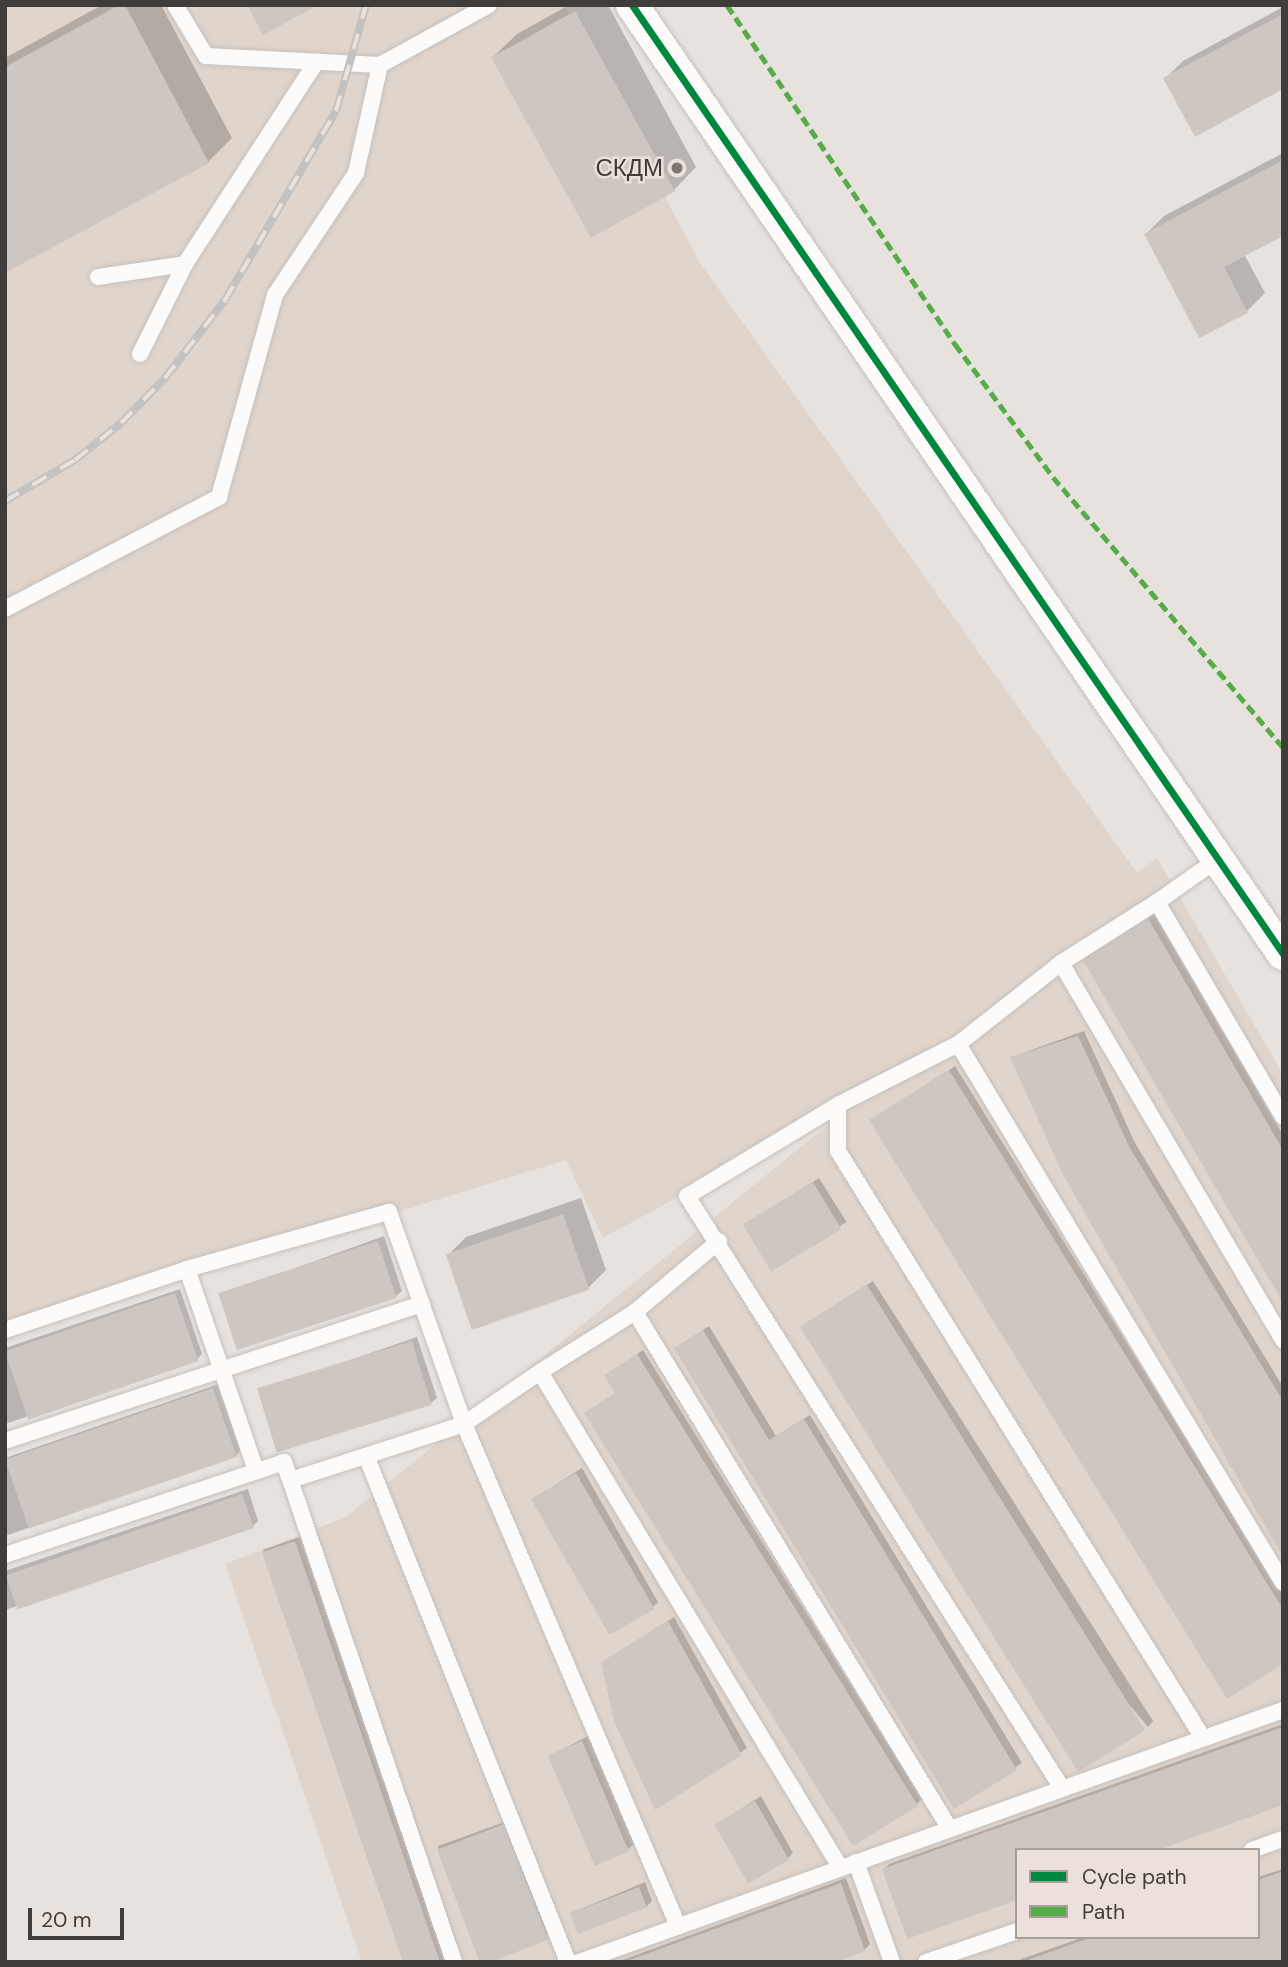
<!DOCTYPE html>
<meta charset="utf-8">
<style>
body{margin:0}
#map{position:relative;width:1288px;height:1967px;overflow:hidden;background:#e8e2de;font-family:"DM Sans",sans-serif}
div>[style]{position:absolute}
.built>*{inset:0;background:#e0d5cd}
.shadow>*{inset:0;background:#0003;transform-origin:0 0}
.building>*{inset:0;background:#cec6c1;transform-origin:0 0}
.roads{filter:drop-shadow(0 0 2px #c4c0bd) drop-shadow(0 0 2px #c4c0bd)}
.lane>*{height:16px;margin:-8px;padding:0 8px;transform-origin:8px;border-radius:8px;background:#fcfbfa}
.street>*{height:32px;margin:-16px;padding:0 16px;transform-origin:16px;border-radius:16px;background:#fcfbfa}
.rail>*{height:8px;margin-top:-4px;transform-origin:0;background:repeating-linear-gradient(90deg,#ece1da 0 16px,#c3c2c1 0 32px);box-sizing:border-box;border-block:2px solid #c3c2c1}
.quiet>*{height:5px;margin-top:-2.5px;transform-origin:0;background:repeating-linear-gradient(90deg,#56ac46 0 10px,transparent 0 15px)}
.cycleway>*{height:7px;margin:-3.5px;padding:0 3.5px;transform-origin:3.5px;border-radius:3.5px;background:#00873e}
.dots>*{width:19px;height:19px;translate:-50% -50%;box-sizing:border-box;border:4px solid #ece1da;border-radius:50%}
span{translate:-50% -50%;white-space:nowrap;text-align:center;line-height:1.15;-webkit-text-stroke:5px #ece1da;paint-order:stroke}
.poi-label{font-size:24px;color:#403c39}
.right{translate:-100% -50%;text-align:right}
.frame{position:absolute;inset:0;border:7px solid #403c39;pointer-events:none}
.legend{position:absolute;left:1015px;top:1848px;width:245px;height:91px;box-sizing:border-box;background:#ece1da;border:2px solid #a79f9a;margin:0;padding:9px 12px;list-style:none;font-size:21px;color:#403c39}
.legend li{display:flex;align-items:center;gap:14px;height:35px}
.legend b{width:35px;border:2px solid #a79f9a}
.scale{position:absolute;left:28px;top:1908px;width:96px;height:32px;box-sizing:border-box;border:4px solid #403c39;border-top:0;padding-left:9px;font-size:21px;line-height:24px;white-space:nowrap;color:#403c39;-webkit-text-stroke:5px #ece1da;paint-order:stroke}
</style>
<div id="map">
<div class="built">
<i style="clip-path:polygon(evenodd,5px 5px,564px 5px,569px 14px,575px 11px,674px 192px,665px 197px,700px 263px,1137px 873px,1157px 858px,1283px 1074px,1283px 1962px,362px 1962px,225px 1564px,346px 1517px,862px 1097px,603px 1238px,566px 1160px,5px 1333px,5px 5px,1017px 1850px,1258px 1850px,1258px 1937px,1017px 1937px,1017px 1850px)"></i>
</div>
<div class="shadow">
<i style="clip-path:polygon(102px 5px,161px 5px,232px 138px,208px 162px,5px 271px,5px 58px)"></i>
<i style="clip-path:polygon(569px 5px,608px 5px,696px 167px,673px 191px,493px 57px,517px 34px)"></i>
<i style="clip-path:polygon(1283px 7px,1283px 87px,1165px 79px,1183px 61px)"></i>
<i style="clip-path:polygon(1283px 153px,1283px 234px,1244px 254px,1265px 293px,1247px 311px,1146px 234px,1164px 216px)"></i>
<i style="clip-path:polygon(1154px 913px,1283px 1135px,1283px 1300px,1089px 951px)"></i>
<i style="clip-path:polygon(1084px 1031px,1135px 1143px,1283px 1387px,1283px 1554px,1012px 1057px)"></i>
<i style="clip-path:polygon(955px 1066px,1283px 1595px,1283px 1662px,871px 1120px)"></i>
<i style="left:819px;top:1178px;width:52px;height:88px;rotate:58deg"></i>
<i style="clip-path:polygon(581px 1198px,606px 1270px,588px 1288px,448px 1255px,466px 1237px)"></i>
<i style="clip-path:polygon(384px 1236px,402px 1291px,396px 1296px,221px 1295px)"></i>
<i style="clip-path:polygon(873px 1281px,1153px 1721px,1148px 1727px,808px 1322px)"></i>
<i style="clip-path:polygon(180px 1289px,202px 1354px,197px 1359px,5px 1424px,5px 1348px)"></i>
<i style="clip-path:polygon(709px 1326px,776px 1436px,810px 1415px,1022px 1763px,954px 1806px,676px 1348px)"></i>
<i style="clip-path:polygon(417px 1337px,437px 1398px,431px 1403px,260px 1391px)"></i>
<i style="clip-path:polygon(643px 1350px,922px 1799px,917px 1804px,586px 1413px,617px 1392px,606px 1375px)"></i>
<i style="clip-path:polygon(219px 1384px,241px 1450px,236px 1456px,5px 1536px,5px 1458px)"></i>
<i style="clip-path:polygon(582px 1468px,658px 1602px,653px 1607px,533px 1499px)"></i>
<i style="clip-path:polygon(248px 1489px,258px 1521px,253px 1526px,5px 1610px,5px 1571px)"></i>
<i style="left:300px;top:1537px;width:448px;height:39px;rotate:71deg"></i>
<i style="clip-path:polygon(674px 1617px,747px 1748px,656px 1808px,603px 1662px)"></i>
<i style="clip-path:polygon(1283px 1724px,1283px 1804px,884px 1869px,889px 1864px)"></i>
<i style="clip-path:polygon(588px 1736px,634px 1844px,628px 1849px,550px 1756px)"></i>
<i style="clip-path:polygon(761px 1796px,793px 1853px,788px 1858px,716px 1825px)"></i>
<i style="left:510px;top:1820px;width:121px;height:77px;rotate:70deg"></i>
<i style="clip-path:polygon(1283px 1869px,1283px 1962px,1013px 1962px,1084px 1937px,1258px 1937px,1258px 1877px)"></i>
<i style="clip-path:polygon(846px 1878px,870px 1944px,864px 1950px,832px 1962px,617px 1962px)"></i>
<i style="clip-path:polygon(645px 1882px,652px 1901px,646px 1907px,571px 1913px)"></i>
</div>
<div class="building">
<i style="clip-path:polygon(119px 5px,125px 5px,209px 163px,5px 273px,5px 67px)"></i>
<i style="clip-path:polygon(318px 5px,263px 35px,248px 6px,250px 5px)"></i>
<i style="left:575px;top:11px;width:206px;height:96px;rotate:61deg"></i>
<i style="clip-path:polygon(1283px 14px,1283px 89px,1195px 137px,1163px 78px)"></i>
<i style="clip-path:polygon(1283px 160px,1283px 236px,1224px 267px,1248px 313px,1199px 338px,1144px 234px)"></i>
<i style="clip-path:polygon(1148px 918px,1283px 1150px,1283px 1303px,1081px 957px)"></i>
<i style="clip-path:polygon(1078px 1036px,1130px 1148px,1283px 1401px,1283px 1557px,1063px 1175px,1010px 1057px)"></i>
<i style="clip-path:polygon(949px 1070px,1283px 1609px,1283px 1664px,1227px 1699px,869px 1120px)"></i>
<i style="left:813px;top:1182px;width:55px;height:82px;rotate:59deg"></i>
<i style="left:563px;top:1214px;width:80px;height:124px;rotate:71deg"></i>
<i style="left:378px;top:1241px;width:60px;height:168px;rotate:72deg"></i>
<i style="left:867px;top:1285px;width:525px;height:79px;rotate:58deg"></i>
<i style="left:175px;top:1293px;width:72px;height:180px;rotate:71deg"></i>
<i style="clip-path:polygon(703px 1330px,769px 1440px,804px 1419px,1017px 1770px,954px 1809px,674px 1348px)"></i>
<i style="left:412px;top:1341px;width:67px;height:162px;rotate:73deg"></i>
<i style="clip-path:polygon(637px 1354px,918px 1806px,853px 1846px,584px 1413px,615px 1393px,604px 1375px)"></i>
<i style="left:213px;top:1388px;width:73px;height:220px;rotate:71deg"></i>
<i style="left:576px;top:1473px;width:157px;height:52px;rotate:60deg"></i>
<i style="left:242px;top:1494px;width:36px;height:250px;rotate:71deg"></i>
<i style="left:295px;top:1541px;width:444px;height:35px;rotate:71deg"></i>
<i style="clip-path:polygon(668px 1621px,742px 1755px,655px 1810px,614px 1721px,601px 1662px)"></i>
<i style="clip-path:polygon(1283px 1727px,1283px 1805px,1158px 1850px,1017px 1850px,1017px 1900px,907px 1939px,882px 1869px)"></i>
<i style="left:582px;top:1741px;width:120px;height:37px;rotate:67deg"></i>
<i style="left:755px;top:1801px;width:68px;height:47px;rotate:60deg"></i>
<i style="left:504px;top:1824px;width:124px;height:72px;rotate:69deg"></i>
<i style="clip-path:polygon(1283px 1871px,1283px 1962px,1022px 1962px,1092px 1937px,1258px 1937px,1258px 1880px)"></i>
<i style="clip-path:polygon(841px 1883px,865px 1951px,837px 1962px,624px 1962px)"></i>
<i style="left:639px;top:1887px;width:22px;height:74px;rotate:69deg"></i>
</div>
<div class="roads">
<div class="lane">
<i style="left:175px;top:5px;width:60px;rotate:58.7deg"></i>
<i style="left:206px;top:56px;width:174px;rotate:3deg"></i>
<i style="left:380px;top:65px;width:124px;rotate:-28.8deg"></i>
<i style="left:98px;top:277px;width:88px;rotate:-8.5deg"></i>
<i style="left:185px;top:264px;width:241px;rotate:-57deg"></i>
<i style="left:140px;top:354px;width:101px;rotate:-63.4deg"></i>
<i style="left:5px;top:609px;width:242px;rotate:-27.6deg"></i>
<i style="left:219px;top:497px;width:210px;rotate:-74.5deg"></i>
<i style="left:275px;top:295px;width:146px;rotate:-56.4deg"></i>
<i style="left:356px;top:173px;width:111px;rotate:-77.5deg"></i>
<i style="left:1218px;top:859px;width:75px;rotate:144.8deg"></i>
<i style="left:1157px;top:902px;width:249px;rotate:59.6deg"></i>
<i style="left:1157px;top:902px;width:114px;rotate:147.6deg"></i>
<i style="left:1061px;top:963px;width:131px;rotate:141.8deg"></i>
<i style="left:958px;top:1044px;width:629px;rotate:58.91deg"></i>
<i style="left:1061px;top:963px;width:438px;rotate:59.5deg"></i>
<i style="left:958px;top:1044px;width:135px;rotate:153.1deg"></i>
<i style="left:838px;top:1105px;width:46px;rotate:90deg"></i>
<i style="left:838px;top:1151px;width:691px;rotate:58.13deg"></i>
<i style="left:838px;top:1105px;width:176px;rotate:148.9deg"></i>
<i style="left:687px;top:1196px;width:701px;rotate:57.65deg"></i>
<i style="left:719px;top:1241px;width:110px;rotate:139.8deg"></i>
<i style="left:635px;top:1312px;width:605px;rotate:58.65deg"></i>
<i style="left:187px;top:1269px;width:213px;rotate:71.1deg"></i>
<i style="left:635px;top:1312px;width:112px;rotate:147.7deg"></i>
<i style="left:540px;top:1372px;width:579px;rotate:58.78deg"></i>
<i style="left:5px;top:1330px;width:192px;rotate:-18.5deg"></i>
<i style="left:187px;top:1269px;width:210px;rotate:-15.8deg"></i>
<i style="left:389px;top:1212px;width:225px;rotate:70.5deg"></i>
<i style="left:464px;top:1424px;width:546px;rotate:66.91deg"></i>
<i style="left:5px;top:1441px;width:439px;rotate:-18.2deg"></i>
<i style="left:367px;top:1458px;width:543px;rotate:68.26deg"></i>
<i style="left:291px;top:1480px;width:182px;rotate:-17.9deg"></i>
<i style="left:464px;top:1424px;width:92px;rotate:-34.4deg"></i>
<i style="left:5px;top:1555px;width:294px;rotate:-18.4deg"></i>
<i style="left:284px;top:1462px;width:528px;rotate:71.22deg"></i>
<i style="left:1252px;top:1850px;width:33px;rotate:-20deg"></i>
<i style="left:856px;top:1862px;width:106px;rotate:70.2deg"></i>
<i style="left:579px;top:1962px;width:748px;rotate:-19.7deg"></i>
<i style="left:926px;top:1962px;width:96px;rotate:-18.8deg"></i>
</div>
<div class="street">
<i style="left:632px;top:5px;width:1151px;rotate:55.55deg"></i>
</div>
</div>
<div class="rail">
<i style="left:5px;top:501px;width:81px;rotate:-30.4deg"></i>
<i style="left:75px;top:460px;width:59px;rotate:-38.8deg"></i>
<i style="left:121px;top:423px;width:63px;rotate:-45.6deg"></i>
<i style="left:165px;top:378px;width:98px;rotate:-52.4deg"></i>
<i style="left:225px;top:300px;width:219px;rotate:-59.6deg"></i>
<i style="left:336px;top:111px;width:110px;rotate:-74.2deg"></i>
</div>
<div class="quiet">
<i style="left:727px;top:5px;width:409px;rotate:56.1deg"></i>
<i style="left:955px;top:344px;width:165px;rotate:53.6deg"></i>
<i style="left:1053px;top:477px;width:355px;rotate:49.6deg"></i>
</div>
<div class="cycleway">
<i style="left:632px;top:5px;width:1151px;rotate:55.55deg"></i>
</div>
<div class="dots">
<i style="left:677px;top:168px;background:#7b7673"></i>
</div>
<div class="poi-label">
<span class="right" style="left:663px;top:168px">СКДМ</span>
</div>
<div class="frame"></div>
<ul class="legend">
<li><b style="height:9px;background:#00873e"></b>Cycle path</li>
<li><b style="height:9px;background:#56ac46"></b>Path</li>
</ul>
<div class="scale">20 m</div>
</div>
